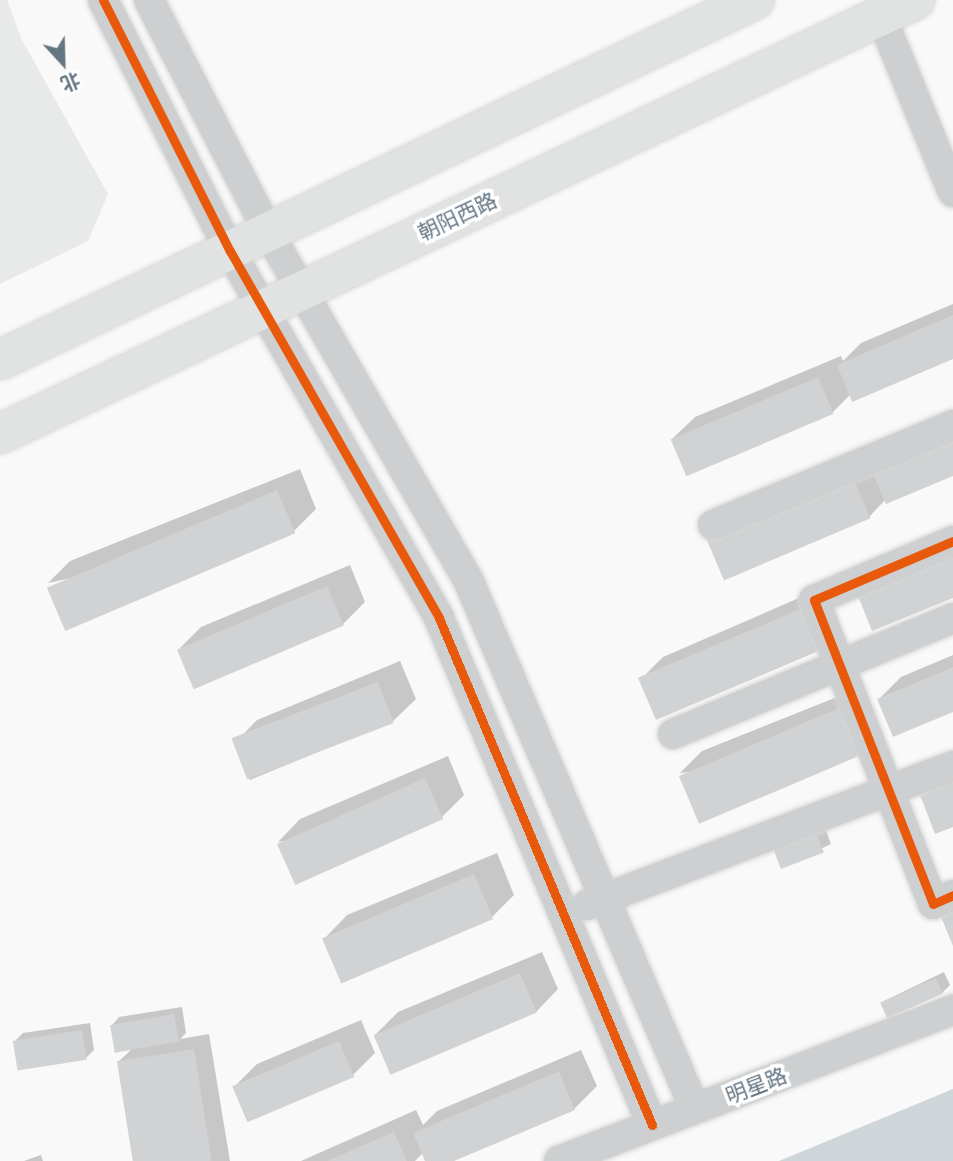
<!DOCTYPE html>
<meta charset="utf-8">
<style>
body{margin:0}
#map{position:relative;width:953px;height:1161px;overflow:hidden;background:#f9f9f9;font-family:"Asap Condensed","Noto Sans SC",sans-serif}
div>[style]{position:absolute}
.built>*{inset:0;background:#e8e9e9}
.water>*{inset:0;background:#ced6d9}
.shadow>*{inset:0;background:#0003}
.building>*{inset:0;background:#d0d2d3;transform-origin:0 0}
.roads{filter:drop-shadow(0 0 2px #d5d6d7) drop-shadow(0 0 2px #d5d6d7)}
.minor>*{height:30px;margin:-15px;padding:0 15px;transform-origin:15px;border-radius:15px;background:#cecfd0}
.major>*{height:38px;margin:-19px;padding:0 19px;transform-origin:19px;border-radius:19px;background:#e1e2e2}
.cycleway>*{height:9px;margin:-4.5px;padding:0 4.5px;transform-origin:4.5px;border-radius:4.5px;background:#e8590c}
span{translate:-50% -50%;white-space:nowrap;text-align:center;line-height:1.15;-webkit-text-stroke:7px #fff;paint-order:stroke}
.street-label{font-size:21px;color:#657683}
.north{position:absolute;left:28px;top:28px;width:70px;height:70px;-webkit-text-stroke:5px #fff;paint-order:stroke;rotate:158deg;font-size:19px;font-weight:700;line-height:28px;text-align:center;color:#657683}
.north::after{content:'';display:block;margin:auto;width:24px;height:32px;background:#657683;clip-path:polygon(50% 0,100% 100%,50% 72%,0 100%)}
</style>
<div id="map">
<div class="built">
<i style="clip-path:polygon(0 0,7px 0,22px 40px,108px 194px,88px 241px,0 284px)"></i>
</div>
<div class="water">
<i style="clip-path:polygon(953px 1089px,953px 1161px,779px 1161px)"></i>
</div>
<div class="shadow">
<i style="clip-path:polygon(953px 304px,953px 357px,851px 394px,833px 412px,672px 439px,695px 417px,841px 356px,843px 361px,861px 343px)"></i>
<i style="clip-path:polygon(874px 454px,953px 474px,886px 499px,869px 517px,730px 513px)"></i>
<i style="clip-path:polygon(300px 469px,316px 509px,294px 531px,48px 583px,70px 561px)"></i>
<i style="clip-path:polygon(350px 565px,365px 602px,343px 624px,179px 649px,201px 627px)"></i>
<i style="clip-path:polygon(822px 588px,839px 628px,817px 650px,641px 679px,663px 657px)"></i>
<i style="clip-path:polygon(953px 655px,953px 710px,879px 699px,901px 677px)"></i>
<i style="clip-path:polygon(400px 661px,416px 699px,393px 721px,250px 780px,235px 743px,257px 720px)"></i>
<i style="clip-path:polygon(862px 687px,880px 732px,858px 755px,680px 773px,702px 751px)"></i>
<i style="clip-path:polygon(448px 756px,464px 795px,442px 817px,278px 842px,300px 819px)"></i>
<i style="clip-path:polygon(824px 825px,831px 844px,782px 867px)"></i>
<i style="clip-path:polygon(497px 853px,514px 895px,492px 917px,325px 938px,347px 915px)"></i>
<i style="clip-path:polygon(542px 952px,558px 989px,536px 1012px,375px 1035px,398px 1012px)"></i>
<i style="clip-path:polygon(944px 972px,950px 985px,942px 993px,882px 1002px)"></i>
<i style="clip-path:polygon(182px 1007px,186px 1033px,180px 1039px,209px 1034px,230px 1161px,134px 1161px,118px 1062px,133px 1048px,112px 1025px,119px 1017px)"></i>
<i style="clip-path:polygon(361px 1020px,375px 1053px,353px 1075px,234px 1087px,257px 1064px)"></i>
<i style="clip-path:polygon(90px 1023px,94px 1050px,86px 1058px,15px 1041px,23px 1033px)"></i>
<i style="clip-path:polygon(581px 1050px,597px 1086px,574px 1109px,450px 1161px,426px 1161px,423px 1153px,415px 1161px,301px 1161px,416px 1110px,423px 1125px,437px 1111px)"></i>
<i style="clip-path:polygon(41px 1155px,43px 1161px,24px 1161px)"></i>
</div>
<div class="building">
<i style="clip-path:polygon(953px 315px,953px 359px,852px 402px,837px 365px)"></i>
<i style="left:818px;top:377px;width:40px;height:160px;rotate:67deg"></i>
<i style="clip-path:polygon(953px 435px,953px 476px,886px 504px,871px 469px)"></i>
<i style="left:852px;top:475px;width:47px;height:159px;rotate:67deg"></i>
<i style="left:277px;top:490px;width:47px;height:250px;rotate:67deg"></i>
<i style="clip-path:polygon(953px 551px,953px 598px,872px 631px,856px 591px)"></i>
<i style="left:327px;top:586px;width:43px;height:163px;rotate:67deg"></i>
<i style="left:800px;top:609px;width:46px;height:176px;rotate:67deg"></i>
<i style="clip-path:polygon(953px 667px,953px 712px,893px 737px,877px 699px)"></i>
<i style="left:378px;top:682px;width:44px;height:157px;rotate:69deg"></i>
<i style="left:839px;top:708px;width:52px;height:174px;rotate:67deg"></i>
<i style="left:425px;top:778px;width:45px;height:162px;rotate:66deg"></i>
<i style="clip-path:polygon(953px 781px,953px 827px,935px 834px,920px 795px)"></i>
<i style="left:816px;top:832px;width:22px;height:46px;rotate:69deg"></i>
<i style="left:474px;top:874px;width:49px;height:165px;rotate:67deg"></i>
<i style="clip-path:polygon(953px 912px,953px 946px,941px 917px)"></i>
<i style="left:520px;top:973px;width:43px;height:159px;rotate:67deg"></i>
<i style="left:936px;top:978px;width:17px;height:61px;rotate:66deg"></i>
<i style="left:174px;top:1014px;width:28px;height:65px;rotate:80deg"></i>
<i style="left:82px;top:1030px;width:30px;height:70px;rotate:81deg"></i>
<i style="left:339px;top:1041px;width:39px;height:116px;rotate:67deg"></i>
<i style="left:194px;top:1049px;width:113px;height:78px;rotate:81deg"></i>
<i style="clip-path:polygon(559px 1071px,575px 1110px,454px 1161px,425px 1161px,413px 1133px)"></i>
<i style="clip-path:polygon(394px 1132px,407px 1161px,327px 1161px)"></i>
</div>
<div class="roads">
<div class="minor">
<i style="left:103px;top:0;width:281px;rotate:63.2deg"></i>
<i style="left:230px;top:251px;width:422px;rotate:60.3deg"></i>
<i style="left:439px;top:618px;width:550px;rotate:67.21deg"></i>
<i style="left:149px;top:0;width:261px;rotate:62.8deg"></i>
<i style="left:268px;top:232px;width:404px;rotate:60.1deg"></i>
<i style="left:469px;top:582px;width:573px;rotate:66.79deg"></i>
<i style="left:881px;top:16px;width:190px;rotate:67.8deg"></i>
<i style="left:713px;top:525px;width:260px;rotate:-22.6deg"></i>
<i style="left:953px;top:541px;width:151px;rotate:157deg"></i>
<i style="left:814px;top:600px;width:326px;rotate:68.6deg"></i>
<i style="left:933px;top:904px;width:22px;rotate:-24deg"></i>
<i style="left:673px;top:734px;width:303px;rotate:-22.5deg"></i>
<i style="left:587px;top:905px;width:392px;rotate:-20.8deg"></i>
<i style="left:559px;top:1161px;width:422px;rotate:-21deg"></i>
</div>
<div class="major">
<i style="left:0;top:360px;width:836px;rotate:-25.52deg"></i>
<i style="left:0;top:434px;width:1013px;rotate:-25.38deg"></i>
</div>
</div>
<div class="cycleway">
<i style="left:103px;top:0;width:281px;rotate:63.2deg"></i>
<i style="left:230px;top:251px;width:422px;rotate:60.3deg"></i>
<i style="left:439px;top:618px;width:550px;rotate:67.21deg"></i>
<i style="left:953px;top:541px;width:151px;rotate:157deg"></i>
<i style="left:814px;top:600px;width:326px;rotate:68.6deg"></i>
<i style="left:933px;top:904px;width:22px;rotate:-24deg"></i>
</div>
<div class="street-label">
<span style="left:457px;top:216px;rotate:-25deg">朝阳西路</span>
<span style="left:756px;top:1085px;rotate:-21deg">明星路</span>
</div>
<div class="north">北</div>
</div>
